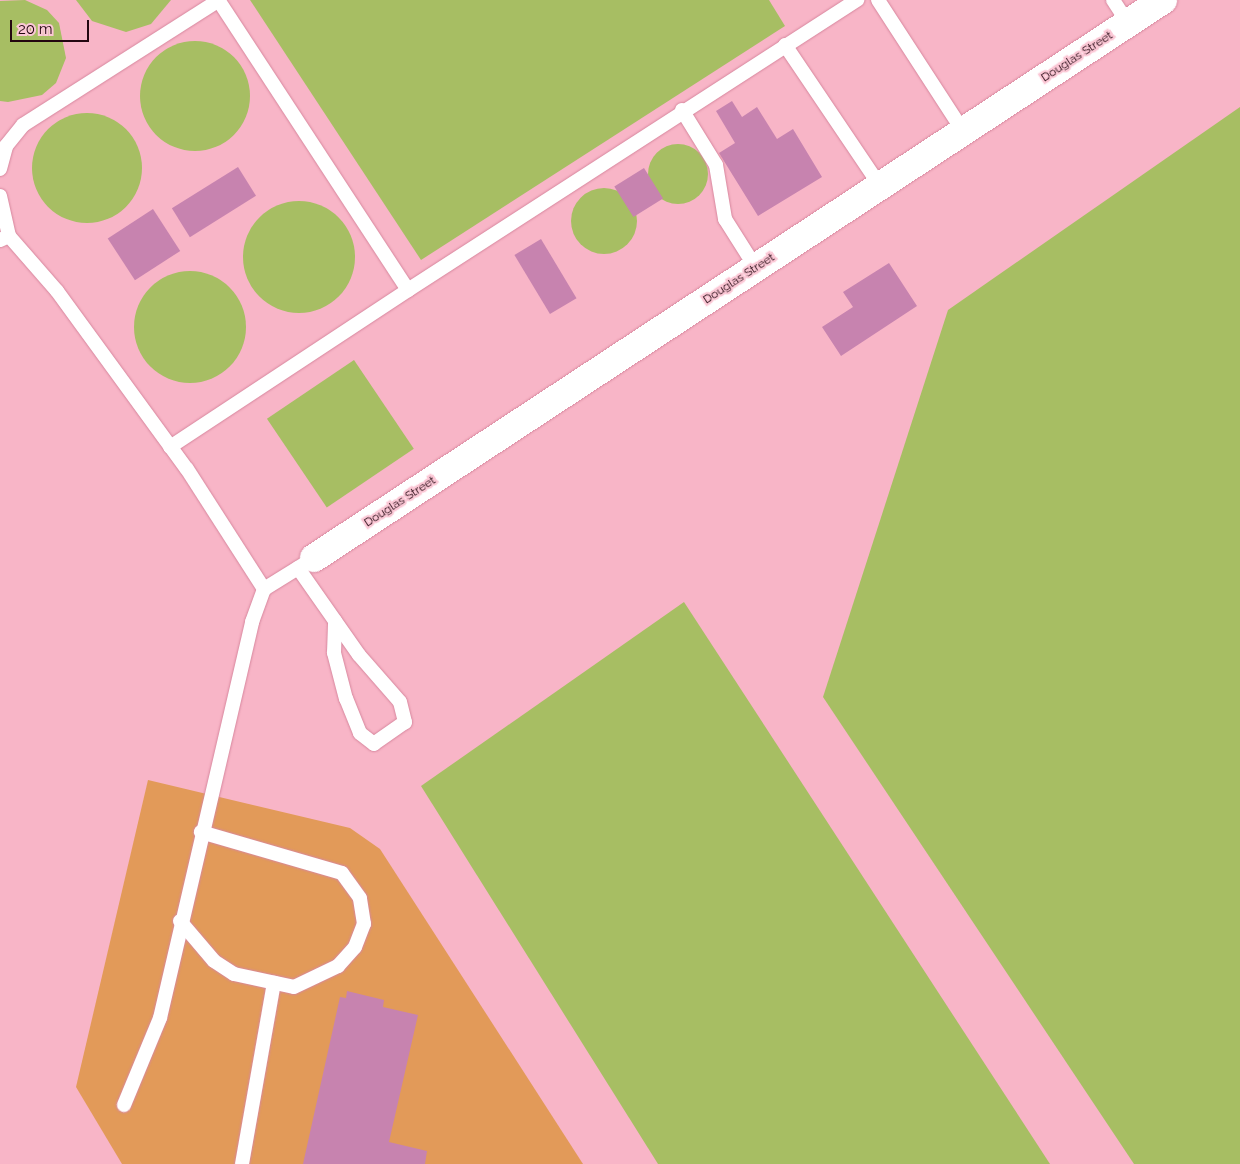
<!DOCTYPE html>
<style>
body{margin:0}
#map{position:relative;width:1240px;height:1164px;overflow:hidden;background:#f8b5c7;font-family:Raleway,sans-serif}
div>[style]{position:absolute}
.green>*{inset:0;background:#e29a59}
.water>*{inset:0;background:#a7be63;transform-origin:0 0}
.round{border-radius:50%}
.building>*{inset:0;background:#c783af;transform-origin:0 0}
.roads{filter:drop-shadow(0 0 1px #d7879e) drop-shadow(0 0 1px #d7879e)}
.service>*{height:14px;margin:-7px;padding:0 7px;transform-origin:7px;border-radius:7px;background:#fff}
.minor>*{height:28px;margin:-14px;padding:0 14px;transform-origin:14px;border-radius:14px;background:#fff}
span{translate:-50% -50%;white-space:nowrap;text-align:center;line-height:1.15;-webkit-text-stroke:4.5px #fbc7d5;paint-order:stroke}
.street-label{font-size:12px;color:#230610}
.scale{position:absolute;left:10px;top:20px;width:79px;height:22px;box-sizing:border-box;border:2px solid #230610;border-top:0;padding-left:6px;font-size:15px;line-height:18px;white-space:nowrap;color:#230610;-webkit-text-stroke:4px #fbc7d5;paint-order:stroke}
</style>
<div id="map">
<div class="green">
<i style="clip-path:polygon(148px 780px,350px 828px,380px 849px,583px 1164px,122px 1164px,76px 1087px)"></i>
</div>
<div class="water">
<i style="clip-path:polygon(25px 0,47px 10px,59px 23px,66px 58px,56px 83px,42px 95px,8px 102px,0 101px,0 1px)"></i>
<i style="clip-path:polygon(76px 0,171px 0,151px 24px,126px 32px,92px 21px)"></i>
<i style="clip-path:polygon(250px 0,769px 0,785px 26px,421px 260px)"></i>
<i class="round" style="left:140px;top:41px;width:110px;height:110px"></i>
<i style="clip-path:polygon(1240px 107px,1240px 1164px,1134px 1164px,823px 697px,948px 310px)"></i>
<i class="round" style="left:32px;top:113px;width:110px;height:110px"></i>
<i class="round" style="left:648px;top:144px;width:60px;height:60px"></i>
<i class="round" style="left:571px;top:188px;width:66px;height:66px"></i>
<i class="round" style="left:243px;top:201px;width:112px;height:112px"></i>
<i class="round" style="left:134px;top:271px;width:112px;height:112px"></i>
<i style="left:354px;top:360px;width:107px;height:105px;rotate:56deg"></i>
<i style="clip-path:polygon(684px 602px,1050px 1164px,658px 1164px,421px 786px)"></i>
</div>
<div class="building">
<i style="clip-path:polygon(732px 101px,742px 117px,757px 107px,777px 139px,793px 129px,822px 177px,758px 216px,719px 153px,735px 143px,716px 111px)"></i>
<i style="left:238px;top:167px;width:34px;height:78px;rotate:58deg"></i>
<i style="left:644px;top:168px;width:36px;height:35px;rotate:58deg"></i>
<i style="left:153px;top:209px;width:50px;height:54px;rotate:57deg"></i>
<i style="left:541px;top:239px;width:69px;height:31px;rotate:59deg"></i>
<i style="clip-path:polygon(889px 263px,917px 306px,841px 356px,822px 327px,853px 307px,843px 292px)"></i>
<i style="clip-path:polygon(347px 991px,384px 1000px,383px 1007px,418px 1015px,389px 1142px,427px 1151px,425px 1164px,303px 1164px,340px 997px,346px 998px)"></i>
</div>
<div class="roads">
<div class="service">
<i style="left:878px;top:0;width:156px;rotate:57deg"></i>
<i style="left:1113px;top:0;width:27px;rotate:57deg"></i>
<i style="left:785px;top:45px;width:170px;rotate:56deg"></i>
<i style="left:682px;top:110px;width:65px;rotate:58.3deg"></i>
<i style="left:716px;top:165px;width:55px;rotate:80.5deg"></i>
<i style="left:725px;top:219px;width:58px;rotate:57.7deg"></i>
<i style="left:0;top:169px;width:24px;rotate:-75deg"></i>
<i style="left:6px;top:146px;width:27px;rotate:-51deg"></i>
<i style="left:23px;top:125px;width:231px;rotate:-32.5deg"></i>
<i style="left:0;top:196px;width:41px;rotate:77.3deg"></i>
<i style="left:0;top:240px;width:10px;rotate:-24deg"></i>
<i style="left:9px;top:236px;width:73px;rotate:48.9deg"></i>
<i style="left:57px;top:291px;width:220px;rotate:53.9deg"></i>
<i style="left:187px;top:469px;width:143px;rotate:57.3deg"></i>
<i style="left:408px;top:290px;width:535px;rotate:-32.86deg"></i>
<i style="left:170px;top:447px;width:285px;rotate:-33.4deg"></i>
<i style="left:408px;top:290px;width:347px;rotate:-123.2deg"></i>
<i style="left:298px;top:568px;width:106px;rotate:55deg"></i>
<i style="left:359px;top:655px;width:62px;rotate:48.9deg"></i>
<i style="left:400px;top:702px;width:21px;rotate:76deg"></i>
<i style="left:405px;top:722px;width:38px;rotate:145deg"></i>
<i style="left:374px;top:744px;width:18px;rotate:-142deg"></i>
<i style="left:360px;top:733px;width:37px;rotate:-112deg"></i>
<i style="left:346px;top:699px;width:48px;rotate:-104.6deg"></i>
<i style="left:334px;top:653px;width:32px;rotate:-88deg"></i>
<i style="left:180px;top:921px;width:52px;rotate:49.6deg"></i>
<i style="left:214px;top:961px;width:24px;rotate:33deg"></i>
<i style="left:234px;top:974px;width:61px;rotate:12.2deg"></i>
<i style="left:294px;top:987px;width:49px;rotate:-25.5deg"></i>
<i style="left:338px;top:966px;width:25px;rotate:-48deg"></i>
<i style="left:355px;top:947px;width:25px;rotate:-69deg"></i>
<i style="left:364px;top:924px;width:26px;rotate:-99deg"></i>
<i style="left:360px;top:898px;width:31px;rotate:-126deg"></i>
<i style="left:342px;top:873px;width:147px;rotate:-163.8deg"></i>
<i style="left:124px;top:1105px;width:94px;rotate:-67.5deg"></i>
<i style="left:160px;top:1018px;width:407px;rotate:-76.9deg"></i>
<i style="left:252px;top:622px;width:35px;rotate:-70deg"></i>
<i style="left:264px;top:589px;width:59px;rotate:-31.8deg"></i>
<i style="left:242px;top:1164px;width:184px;rotate:-80deg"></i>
</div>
<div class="minor">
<i style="left:314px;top:558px;width:1016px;rotate:-33.31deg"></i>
</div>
</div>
<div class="street-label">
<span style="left:1077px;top:57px;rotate:-33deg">Douglas Street</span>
<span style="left:739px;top:279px;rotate:-33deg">Douglas Street</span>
<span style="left:400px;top:502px;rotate:-33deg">Douglas Street</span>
</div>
<div class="scale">20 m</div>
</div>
